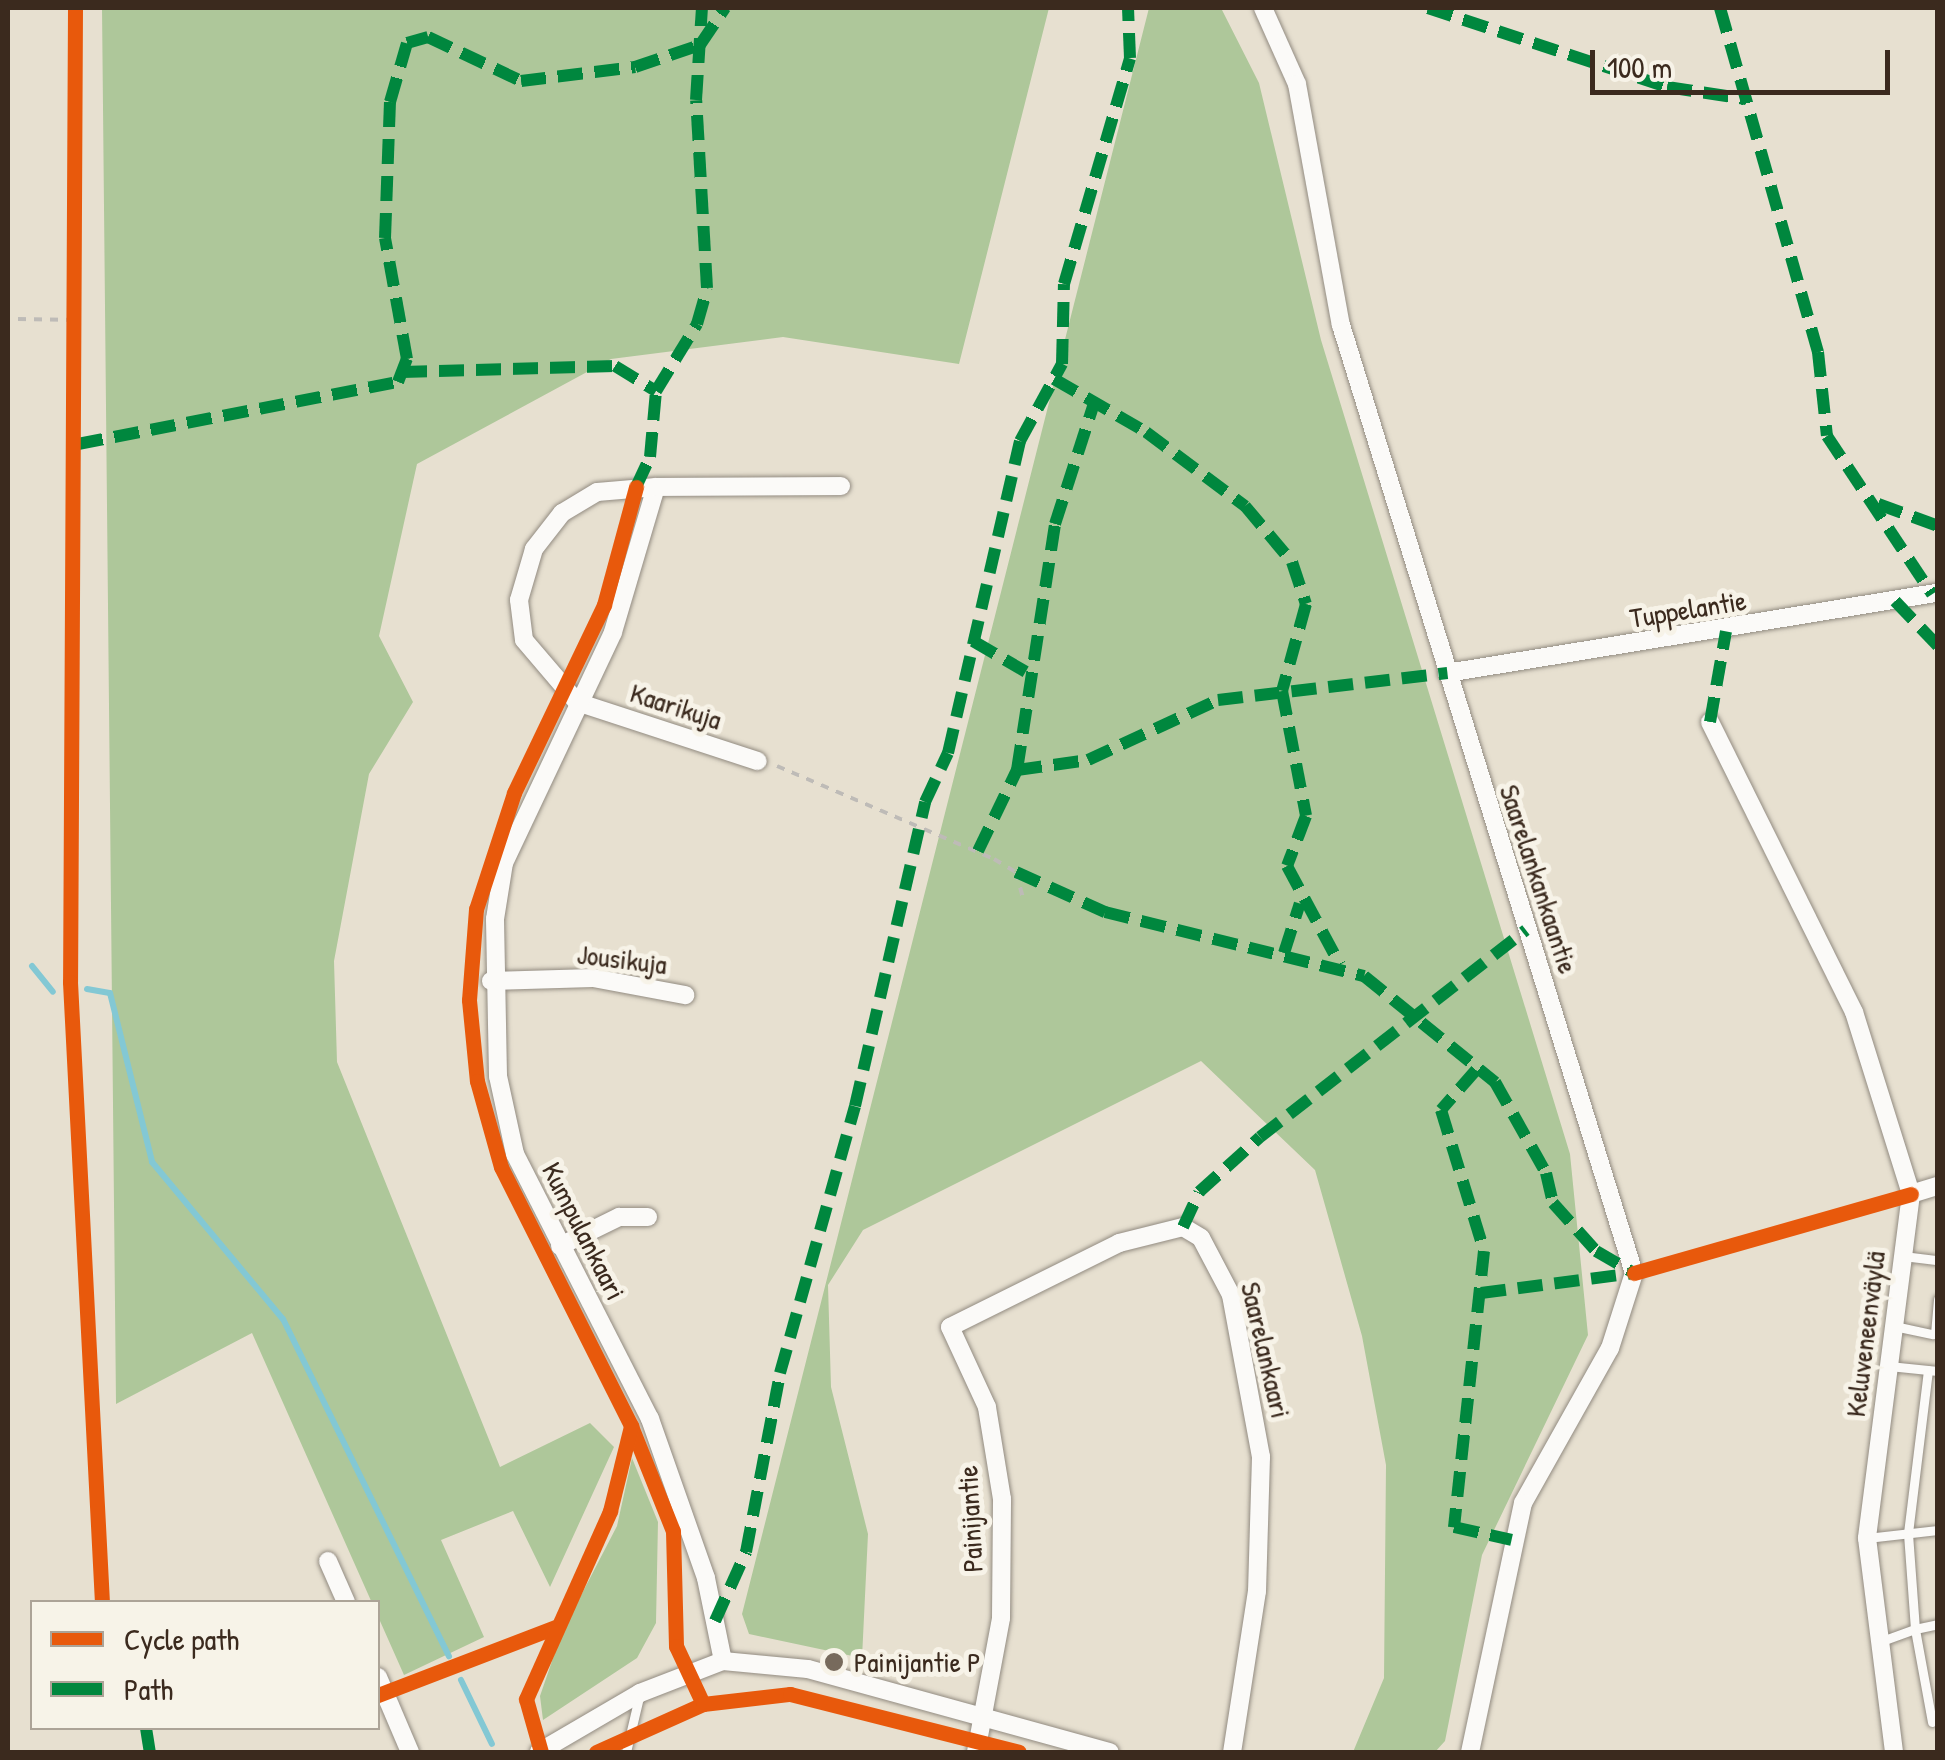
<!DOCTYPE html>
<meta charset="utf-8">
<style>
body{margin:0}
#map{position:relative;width:1945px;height:1760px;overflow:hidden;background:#e7e0d0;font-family:"Patrick Hand",sans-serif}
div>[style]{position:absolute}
.forest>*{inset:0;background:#aec79a}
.stream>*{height:6px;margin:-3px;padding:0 3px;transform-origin:3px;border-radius:3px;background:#83c8d4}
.path>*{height:4px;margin-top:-2px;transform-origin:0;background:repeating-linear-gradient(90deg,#bebbb7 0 8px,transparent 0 16px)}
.roads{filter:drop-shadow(0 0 2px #928b81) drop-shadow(0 0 2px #928b81)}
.service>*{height:9px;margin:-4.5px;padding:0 4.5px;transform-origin:4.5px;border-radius:4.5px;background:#fbfaf8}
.minor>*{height:18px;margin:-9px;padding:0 9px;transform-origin:9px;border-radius:9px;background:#fbfaf8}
.quiet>*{height:12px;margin-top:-6px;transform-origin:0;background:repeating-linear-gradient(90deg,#00873e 0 25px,transparent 0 37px)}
.cycleway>*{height:15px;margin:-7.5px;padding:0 7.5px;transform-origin:7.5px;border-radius:7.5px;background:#e8590c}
.dots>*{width:28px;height:28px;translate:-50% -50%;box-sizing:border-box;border:5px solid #f7f3e8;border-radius:50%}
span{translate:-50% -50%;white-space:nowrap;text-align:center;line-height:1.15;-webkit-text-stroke:10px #f7f3e8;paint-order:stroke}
.street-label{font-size:28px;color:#3b2a1e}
.poi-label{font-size:28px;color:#3b2a1e}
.left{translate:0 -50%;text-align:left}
.frame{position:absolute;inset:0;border:10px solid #3b2a1e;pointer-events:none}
.legend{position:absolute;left:30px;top:1600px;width:350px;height:130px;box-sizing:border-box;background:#f7f3e8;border:2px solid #aca397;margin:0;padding:12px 18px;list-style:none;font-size:30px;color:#3b2a1e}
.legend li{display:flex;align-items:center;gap:20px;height:50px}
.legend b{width:50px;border:2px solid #aca397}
.scale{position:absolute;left:1590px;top:50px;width:300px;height:45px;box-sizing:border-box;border:5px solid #3b2a1e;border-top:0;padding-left:12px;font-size:30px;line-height:35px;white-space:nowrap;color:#3b2a1e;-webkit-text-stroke:8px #f7f3e8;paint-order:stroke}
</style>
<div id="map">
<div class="forest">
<i style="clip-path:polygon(102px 8px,1049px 8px,959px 364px,783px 337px,611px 359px,417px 464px,379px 636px,413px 702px,369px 774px,334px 961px,337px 1062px,500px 1467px,590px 1423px,614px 1447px,550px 1587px,513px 1511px,441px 1540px,484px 1637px,404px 1675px,252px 1333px,116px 1404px)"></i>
<i style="clip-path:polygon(1149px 8px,1221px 8px,1259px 83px,1321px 340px,1570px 1154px,1588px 1335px,1482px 1555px,1445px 1741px,1435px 1752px,1353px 1752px,1384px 1678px,1386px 1465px,1362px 1336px,1315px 1170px,1201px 1061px,863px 1230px,828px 1285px,831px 1387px,868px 1534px,862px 1658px,749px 1634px,742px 1614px)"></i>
<i style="clip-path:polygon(632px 1458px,658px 1522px,656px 1623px,637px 1658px,543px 1720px,540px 1696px,562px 1632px,617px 1526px)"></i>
</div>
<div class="stream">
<i style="left:32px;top:966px;width:33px;rotate:51deg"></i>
<i style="left:87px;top:989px;width:23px;rotate:10deg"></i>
<i style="left:110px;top:993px;width:174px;rotate:76deg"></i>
<i style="left:152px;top:1162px;width:204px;rotate:50.2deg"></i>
<i style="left:283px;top:1319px;width:376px;rotate:63.8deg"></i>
<i style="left:461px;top:1680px;width:71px;rotate:64.2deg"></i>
</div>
<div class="path">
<i style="left:18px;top:319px;width:61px;rotate:0.9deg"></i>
<i style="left:777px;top:766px;width:236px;rotate:23.2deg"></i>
<i style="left:994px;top:859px;width:26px;rotate:31deg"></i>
<i style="left:1016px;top:872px;width:28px;rotate:75deg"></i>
</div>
<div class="roads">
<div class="service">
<i style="left:1903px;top:1256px;width:35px;rotate:7deg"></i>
<i style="left:1894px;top:1326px;width:40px;rotate:12deg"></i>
<i style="left:1935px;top:1334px;width:35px;rotate:-85deg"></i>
<i style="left:1889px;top:1366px;width:49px;rotate:5.8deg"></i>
<i style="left:1867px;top:1538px;width:71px;rotate:-6.4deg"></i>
<i style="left:1879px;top:1642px;width:38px;rotate:-20deg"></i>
<i style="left:1915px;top:1629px;width:96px;rotate:-94.2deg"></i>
<i style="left:1908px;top:1533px;width:164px;rotate:-83deg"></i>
<i style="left:1932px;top:1722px;width:95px;rotate:-100.4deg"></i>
<i style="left:1915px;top:1629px;width:24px;rotate:-12deg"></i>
<i style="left:626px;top:1752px;width:61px;rotate:-76.7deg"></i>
</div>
<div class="minor">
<i style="left:1263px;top:8px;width:83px;rotate:65.9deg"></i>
<i style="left:1297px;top:84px;width:245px;rotate:79.7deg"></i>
<i style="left:1341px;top:325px;width:992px;rotate:72.83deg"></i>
<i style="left:1634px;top:1273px;width:79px;rotate:107.7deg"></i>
<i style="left:1610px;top:1348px;width:178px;rotate:119.3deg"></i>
<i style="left:1523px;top:1503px;width:255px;rotate:102deg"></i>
<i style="left:656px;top:487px;width:59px;rotate:175.2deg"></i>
<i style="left:597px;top:492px;width:41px;rotate:149deg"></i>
<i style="left:562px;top:513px;width:46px;rotate:127.9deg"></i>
<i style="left:534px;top:549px;width:53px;rotate:106.4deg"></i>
<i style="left:519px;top:600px;width:40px;rotate:82.9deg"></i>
<i style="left:524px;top:640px;width:82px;rotate:49.5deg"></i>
<i style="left:577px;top:702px;width:190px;rotate:18.1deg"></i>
<i style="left:1447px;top:673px;width:497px;rotate:-9.3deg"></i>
<i style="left:1710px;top:722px;width:324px;rotate:63.6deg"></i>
<i style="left:1854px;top:1012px;width:191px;rotate:72.6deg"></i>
<i style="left:1911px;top:1194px;width:347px;rotate:97.3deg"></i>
<i style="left:1867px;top:1538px;width:216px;rotate:82.8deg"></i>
<i style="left:491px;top:981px;width:102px;rotate:-1.7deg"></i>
<i style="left:593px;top:978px;width:94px;rotate:10.5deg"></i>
<i style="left:1911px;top:1194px;width:28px;rotate:-17deg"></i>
<i style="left:560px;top:1246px;width:66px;rotate:-26.2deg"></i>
<i style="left:619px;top:1217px;width:29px"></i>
<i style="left:328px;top:1561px;width:45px;rotate:66.3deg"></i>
<i style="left:723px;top:1661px;width:85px;rotate:-101.6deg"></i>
<i style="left:706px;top:1578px;width:169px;rotate:-109.4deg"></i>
<i style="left:650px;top:1419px;width:297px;rotate:-117deg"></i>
<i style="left:515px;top:1154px;width:80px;rotate:-102.3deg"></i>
<i style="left:498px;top:1076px;width:157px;rotate:-91.1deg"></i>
<i style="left:495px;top:919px;width:57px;rotate:-80.9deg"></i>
<i style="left:504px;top:863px;width:255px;rotate:-64.7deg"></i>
<i style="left:613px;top:632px;width:151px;rotate:-73.5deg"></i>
<i style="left:656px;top:487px;width:185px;rotate:-0.3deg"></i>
<i style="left:378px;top:1677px;width:82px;rotate:66.9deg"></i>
<i style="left:539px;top:1752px;width:117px;rotate:-30.3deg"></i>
<i style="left:640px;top:1693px;width:89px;rotate:-21.1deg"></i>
<i style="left:723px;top:1661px;width:85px;rotate:5.4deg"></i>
<i style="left:808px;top:1669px;width:313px;rotate:15.4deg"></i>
<i style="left:976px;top:1752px;width:136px;rotate:-79.4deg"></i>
<i style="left:1001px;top:1618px;width:119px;rotate:-89.5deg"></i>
<i style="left:1002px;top:1499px;width:93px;rotate:-99.3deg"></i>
<i style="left:987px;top:1407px;width:88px;rotate:-114.8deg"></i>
<i style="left:950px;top:1327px;width:189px;rotate:-26.4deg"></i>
<i style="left:1119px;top:1243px;width:66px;rotate:-14deg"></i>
<i style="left:1183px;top:1227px;width:21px;rotate:31deg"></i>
<i style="left:1201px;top:1238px;width:64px;rotate:62.2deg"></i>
<i style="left:1231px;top:1295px;width:165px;rotate:79.5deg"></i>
<i style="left:1261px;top:1457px;width:134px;rotate:91.7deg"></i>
<i style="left:1257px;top:1591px;width:163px;rotate:98.8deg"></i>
</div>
</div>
<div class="quiet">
<i style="left:1428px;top:8px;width:252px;rotate:18.3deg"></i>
<i style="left:1667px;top:87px;width:80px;rotate:8.6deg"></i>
<i style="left:1720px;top:8px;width:358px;rotate:74.1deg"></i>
<i style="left:1818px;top:352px;width:84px;rotate:83.9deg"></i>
<i style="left:1827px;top:436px;width:190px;rotate:56.4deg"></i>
<i style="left:402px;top:372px;width:213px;rotate:-1.6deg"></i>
<i style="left:615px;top:366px;width:48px;rotate:31.4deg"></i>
<i style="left:1054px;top:379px;width:106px;rotate:29.9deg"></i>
<i style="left:1146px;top:432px;width:124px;rotate:36.8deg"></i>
<i style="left:1245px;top:506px;width:73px;rotate:50deg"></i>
<i style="left:1292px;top:562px;width:44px;rotate:71.6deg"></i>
<i style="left:1306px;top:604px;width:90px;rotate:105.4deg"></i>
<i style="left:1282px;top:691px;width:127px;rotate:79.1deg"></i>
<i style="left:1306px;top:816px;width:53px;rotate:110.8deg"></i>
<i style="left:1287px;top:866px;width:112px;rotate:61.8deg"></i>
<i style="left:78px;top:444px;width:326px;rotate:-11deg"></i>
<i style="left:398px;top:382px;width:25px;rotate:-69deg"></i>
<i style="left:407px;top:359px;width:123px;rotate:-100.3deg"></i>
<i style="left:385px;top:238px;width:136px;rotate:-87.9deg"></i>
<i style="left:390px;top:102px;width:61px;rotate:-73.9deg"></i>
<i style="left:407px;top:43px;width:22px;rotate:-16deg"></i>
<i style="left:428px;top:37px;width:103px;rotate:25.3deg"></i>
<i style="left:521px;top:81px;width:115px;rotate:-7deg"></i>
<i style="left:635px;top:67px;width:69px;rotate:-18.7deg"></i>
<i style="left:700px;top:45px;width:45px;rotate:-56deg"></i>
<i style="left:636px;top:487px;width:33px;rotate:-65deg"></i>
<i style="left:650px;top:457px;width:66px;rotate:-84.8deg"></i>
<i style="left:656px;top:391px;width:79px;rotate:-58.5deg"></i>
<i style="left:697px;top:324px;width:37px;rotate:-74deg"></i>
<i style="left:707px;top:288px;width:188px;rotate:-93.3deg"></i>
<i style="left:696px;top:100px;width:92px;rotate:-86.3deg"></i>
<i style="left:1878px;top:504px;width:64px;rotate:20.1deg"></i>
<i style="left:1895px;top:601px;width:62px;rotate:46.3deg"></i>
<i style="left:973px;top:641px;width:61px;rotate:30.3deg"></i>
<i style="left:1710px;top:722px;width:92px;rotate:-80deg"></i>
<i style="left:1017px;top:770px;width:249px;rotate:-81.2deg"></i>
<i style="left:1055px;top:524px;width:130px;rotate:-72.1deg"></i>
<i style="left:978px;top:851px;width:90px;rotate:-64.3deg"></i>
<i style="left:1017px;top:770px;width:72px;rotate:-8deg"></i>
<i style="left:1088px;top:760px;width:143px;rotate:-24.8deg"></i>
<i style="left:1218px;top:700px;width:231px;rotate:-6.7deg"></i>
<i style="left:1016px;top:872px;width:98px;rotate:24.2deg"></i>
<i style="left:1105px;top:912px;width:267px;rotate:13.9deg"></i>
<i style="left:1364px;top:976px;width:169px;rotate:39deg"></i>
<i style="left:1495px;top:1082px;width:104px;rotate:60.7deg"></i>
<i style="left:1546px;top:1173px;width:31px;rotate:77deg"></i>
<i style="left:1553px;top:1203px;width:64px;rotate:48.1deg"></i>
<i style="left:1596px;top:1251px;width:44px;rotate:30.1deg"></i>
<i style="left:1284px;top:953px;width:52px;rotate:-72.3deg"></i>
<i style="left:1476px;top:1070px;width:53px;rotate:131.2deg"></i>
<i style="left:1441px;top:1110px;width:147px;rotate:73deg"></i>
<i style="left:1484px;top:1251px;width:278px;rotate:96.2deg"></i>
<i style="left:1454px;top:1527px;width:59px;rotate:12.6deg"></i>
<i style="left:1183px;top:1227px;width:38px;rotate:-65deg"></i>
<i style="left:1199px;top:1192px;width:82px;rotate:-42deg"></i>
<i style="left:1260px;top:1137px;width:337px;rotate:-37.9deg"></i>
<i style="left:1481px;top:1293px;width:154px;rotate:-7.4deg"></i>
<i style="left:715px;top:1621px;width:76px;rotate:-65.8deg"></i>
<i style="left:746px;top:1552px;width:182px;rotate:-79.2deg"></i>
<i style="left:780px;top:1373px;width:277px;rotate:-74.3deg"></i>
<i style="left:855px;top:1106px;width:312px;rotate:-77deg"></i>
<i style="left:925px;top:802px;width:54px;rotate:-64.9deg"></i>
<i style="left:948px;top:753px;width:320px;rotate:-77deg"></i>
<i style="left:1020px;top:441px;width:88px;rotate:-61.4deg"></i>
<i style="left:1062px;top:364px;width:80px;rotate:-88.6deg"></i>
<i style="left:1064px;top:284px;width:235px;rotate:-73.7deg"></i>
<i style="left:1130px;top:58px;width:50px;rotate:-92.3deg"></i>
<i style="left:146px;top:1728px;width:24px;rotate:81deg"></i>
</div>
<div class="cycleway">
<i style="left:75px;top:8px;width:974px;rotate:90.29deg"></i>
<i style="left:70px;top:982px;width:621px;rotate:87.05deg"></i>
<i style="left:636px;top:487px;width:122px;rotate:105.2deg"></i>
<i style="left:604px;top:605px;width:208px;rotate:115.6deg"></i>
<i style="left:514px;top:793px;width:122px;rotate:108.1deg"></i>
<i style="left:476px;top:909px;width:91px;rotate:94.4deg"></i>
<i style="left:469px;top:1000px;width:81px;rotate:84.4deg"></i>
<i style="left:477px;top:1081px;width:89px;rotate:74.4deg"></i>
<i style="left:501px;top:1167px;width:290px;rotate:63.3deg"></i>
<i style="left:631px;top:1426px;width:113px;rotate:68.2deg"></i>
<i style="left:673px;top:1531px;width:115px;rotate:88.5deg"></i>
<i style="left:676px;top:1646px;width:64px;rotate:65deg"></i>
<i style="left:1634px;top:1273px;width:288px;rotate:-15.9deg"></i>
<i style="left:378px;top:1695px;width:190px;rotate:-21deg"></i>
<i style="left:541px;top:1752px;width:55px;rotate:-105.8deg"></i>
<i style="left:526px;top:1699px;width:206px;rotate:-65.9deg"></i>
<i style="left:610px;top:1511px;width:88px;rotate:-76.1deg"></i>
<i style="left:596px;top:1752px;width:117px;rotate:-24.2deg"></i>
<i style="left:703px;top:1704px;width:88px;rotate:-6.6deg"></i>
<i style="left:790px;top:1694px;width:236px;rotate:14.2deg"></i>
</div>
<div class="dots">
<i style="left:834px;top:1662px;background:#776a5c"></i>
</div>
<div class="street-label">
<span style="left:1688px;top:609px;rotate:-9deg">Tuppelantie</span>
<span style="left:676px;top:706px;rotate:18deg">Kaarikuja</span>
<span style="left:1539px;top:879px;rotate:72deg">Saarelankankaantie</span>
<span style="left:622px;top:959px;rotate:7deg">Jousikuja</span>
<span style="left:584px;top:1231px;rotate:63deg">Kumpulankaari</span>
<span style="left:1865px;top:1334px;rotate:-83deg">Keluveneenväylä</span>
<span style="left:1266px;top:1350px;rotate:77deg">Saarelankaari</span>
<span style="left:970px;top:1519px;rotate:-93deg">Painijantie</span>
</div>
<div class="poi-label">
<span class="left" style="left:854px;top:1662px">Painijantie P</span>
</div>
<div class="frame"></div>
<ul class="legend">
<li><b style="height:12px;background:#e8590c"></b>Cycle path</li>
<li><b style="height:12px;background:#00873e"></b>Path</li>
</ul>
<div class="scale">100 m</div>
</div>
